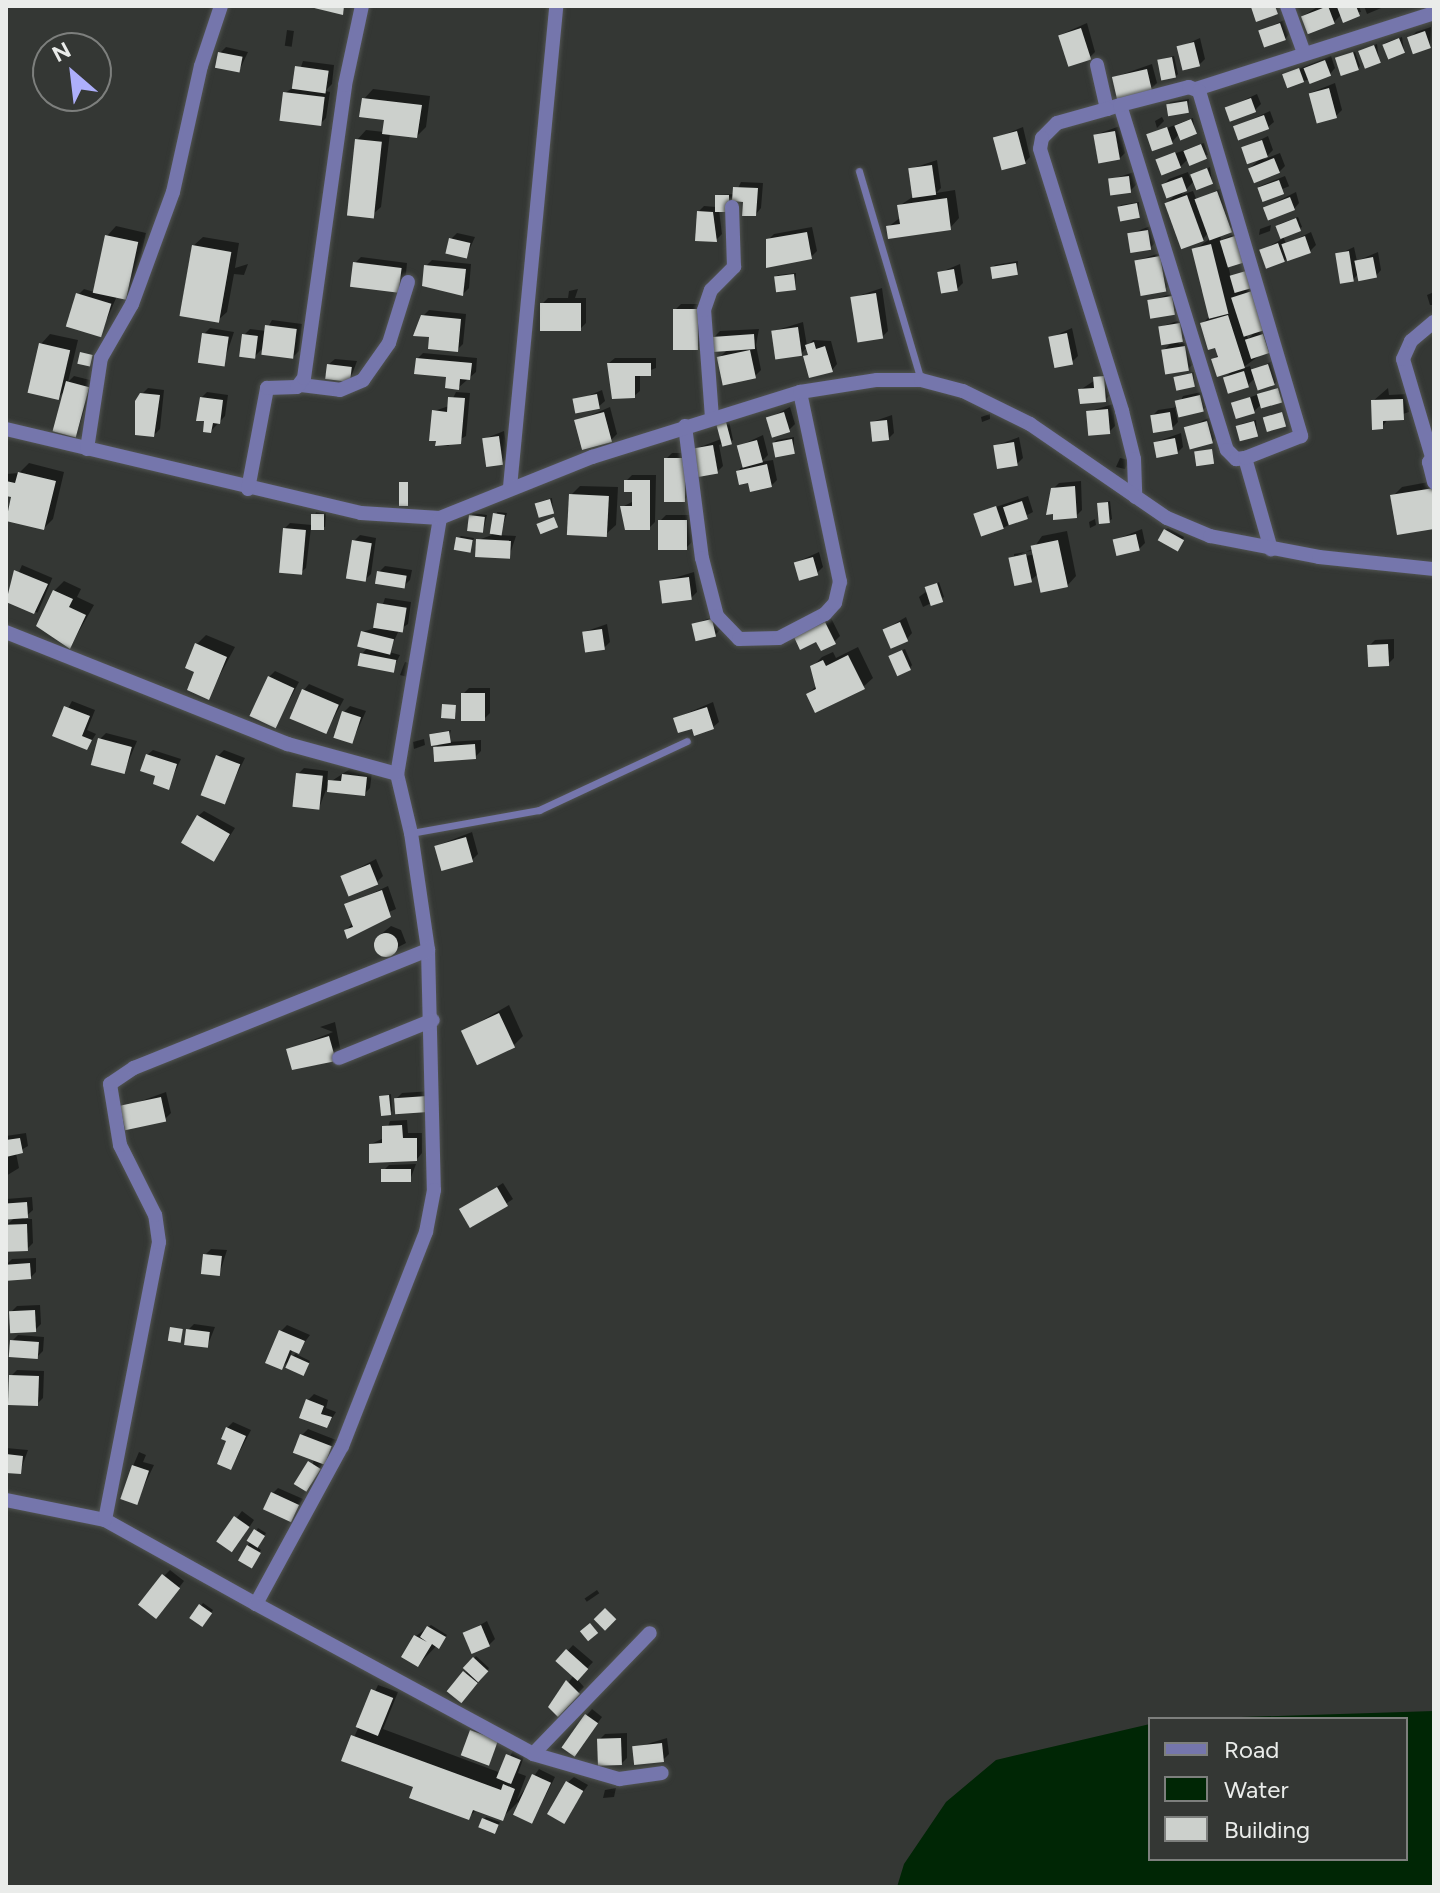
<!DOCTYPE html>
<style>
body{margin:0}
#map{position:relative;width:1440px;height:1893px;overflow:hidden;background:#343734;font-family:Figtree,sans-serif}
div>[style]{position:absolute}
.water>*{inset:0;background:#002605}
.shadow>*{inset:0;background:#0007;transform-origin:0 0}
.building>*{inset:0;background:#ccd0cc;transform-origin:0 0}
.round{border-radius:50%}
.roads{filter:drop-shadow(0 0 2px #515451) drop-shadow(0 0 2px #515451)}
.lane>*{height:7px;margin:-3.5px;padding:0 3.5px;transform-origin:3.5px;border-radius:3.5px;background:#7576ac}
.street>*{height:14px;margin:-7px;padding:0 7px;transform-origin:7px;border-radius:7px;background:#7576ac}
span{translate:-50% -50%;white-space:nowrap;text-align:center;line-height:1.15;-webkit-text-stroke:8px #343734;paint-order:stroke}
.frame{position:absolute;inset:0;border:8px solid #eaecea;pointer-events:none}
.legend{position:absolute;left:1148px;top:1717px;width:260px;height:144px;box-sizing:border-box;background:#343734;border:2px solid #7d7f7d;margin:0;padding:10px 14px;list-style:none;font-size:24px;color:#eaecea}
.legend li{display:flex;align-items:center;gap:16px;height:40px}
.legend b{width:40px;border:2px solid #7d7f7d}
.north{position:absolute;left:32px;top:32px;width:80px;height:80px;box-sizing:border-box;background:#343734;border:2px solid #7d7f7d;border-radius:50%;rotate:332deg;font-size:22px;font-weight:700;line-height:32px;text-align:center;color:#eaecea}
.north::after{content:'';display:block;margin:auto;width:28px;height:36px;background:#adaffb;clip-path:polygon(50% 0,100% 100%,50% 72%,0 100%)}
</style>
<div id="map">
<div class="water">
<i style="clip-path:polygon(1434px 1711px,1434px 1887px,897px 1887px,904px 1864px,946px 1802px,996px 1760px,1150px 1724px,1150px 1859px,1406px 1859px,1406px 1719px,1179px 1719px)"></i>
</div>
<div class="shadow">
<i style="clip-path:polygon(1319px 6px,1359px 6px,1361px 12px,1342px 14px,1334px 22px,1303px 16px)"></i>
<i style="clip-path:polygon(1364px 6px,1386px 6px,1367px 14px)"></i>
<i style="clip-path:polygon(1286px 19px,1290px 33px,1285px 39px,1260px 32px)"></i>
<i style="clip-path:polygon(1087px 23px,1095px 52px,1090px 57px,1060px 35px)"></i>
<i style="clip-path:polygon(1431px 27px,1430px 47px,1410px 38px,1416px 32px)"></i>
<i style="left:287px;top:30px;width:7px;height:16px;rotate:8deg"></i>
<i style="clip-path:polygon(1402px 37px,1404px 51px,1384px 44px,1387px 42px)"></i>
<i style="clip-path:polygon(1200px 38px,1205px 59px,1199px 65px,1180px 47px)"></i>
<i style="clip-path:polygon(1377px 44px,1379px 61px,1360px 52px,1363px 50px)"></i>
<i style="clip-path:polygon(226px 47px,248px 52px,239px 71px,220px 53px)"></i>
<i style="clip-path:polygon(1355px 52px,1360px 66px,1358px 68px,1340px 57px)"></i>
<i style="clip-path:polygon(1174px 56px,1178px 74px,1175px 77px,1159px 60px)"></i>
<i style="clip-path:polygon(1331px 56px,1335px 68px,1330px 74px,1303px 81px,1284px 75px)"></i>
<i style="clip-path:polygon(303px 61px,334px 65px,332px 84px,325px 91px,330px 92px,326px 118px,320px 124px,285px 93px,294px 87px)"></i>
<i style="clip-path:polygon(1152px 64px,1157px 83px,1151px 89px,1115px 77px)"></i>
<i style="clip-path:polygon(1335px 83px,1342px 110px,1336px 116px,1310px 93px)"></i>
<i style="clip-path:polygon(373px 89px,430px 96px,426px 127px,417px 136px,390px 133px,381px 207px,371px 216px,357px 140px,366px 130px,384px 132px,386px 118px,364px 99px)"></i>
<i style="clip-path:polygon(1257px 94px,1261px 104px,1255px 110px,1227px 108px)"></i>
<i style="clip-path:polygon(1189px 99px,1188px 111px,1168px 105px,1170px 102px)"></i>
<i style="clip-path:polygon(1270px 111px,1274px 122px,1268px 127px,1235px 127px)"></i>
<i style="clip-path:polygon(1162px 117px,1164px 121px,1157px 128px,1155px 121px)"></i>
<i style="clip-path:polygon(1193px 118px,1195px 133px,1179px 134px,1172px 142px,1149px 135px)"></i>
<i style="clip-path:polygon(1120px 126px,1125px 153px,1119px 159px,1095px 135px)"></i>
<i style="clip-path:polygon(1023px 127px,1030px 157px,1024px 163px,996px 138px)"></i>
<i style="clip-path:polygon(1268px 136px,1273px 150px,1263px 160px,1280px 153px,1285px 166px,1279px 172px,1250px 168px,1261px 158px,1244px 148px)"></i>
<i style="clip-path:polygon(1204px 143px,1208px 155px,1188px 159px,1180px 167px,1157px 160px)"></i>
<i style="clip-path:polygon(937px 160px,941px 188px,936px 193px,955px 190px,959px 218px,950px 228px,888px 227px,901px 217px,899px 206px,914px 196px,910px 169px)"></i>
<i style="clip-path:polygon(evenodd,1210px 167px,1212px 182px,1194px 181px,1181px 195px,1193px 191px,1197px 201px,1223px 187px,1237px 224px,1220px 234px,1221px 240px,1241px 231px,1228px 265px,1231px 278px,1248px 270px,1252px 284px,1246px 290px,1258px 286px,1269px 322px,1260px 332px,1269px 329px,1274px 345px,1241px 369px,1250px 366px,1252px 372px,1274px 360px,1280px 378px,1274px 384px,1256px 377px,1248px 385px,1225px 378px,1233px 370px,1213px 360px,1219px 354px,1202px 324px,1210px 316px,1194px 250px,1211px 238px,1209px 232px,1203px 239px,1166px 204px,1177px 193px,1163px 185px,1169px 179px,1188px 172px,1190px 178px,1210px 167px,1257px 330px,1248px 339px,1246px 333px,1257px 330px)"></i>
<i style="clip-path:polygon(1134px 172px,1136px 185px,1130px 191px,1110px 180px)"></i>
<i style="left:1285px;top:176px;width:11px;height:28px;rotate:68deg"></i>
<i style="clip-path:polygon(741px 182px,763px 183px,761px 208px,756px 214px,745px 200px,731px 199px,730px 208px,719px 210px,722px 234px,716px 240px,698px 212px,704px 206px,716px 207px,717px 195px,735px 194px)"></i>
<i style="clip-path:polygon(1296px 192px,1299px 203px,1294px 209px,1266px 207px)"></i>
<i style="clip-path:polygon(1139px 202px,1139px 216px,1119px 207px,1121px 205px)"></i>
<i style="clip-path:polygon(1298px 217px,1302px 227px,1283px 236px,1286px 244px,1311px 232px,1316px 245px,1310px 251px,1284px 260px,1261px 251px,1282px 239px,1279px 224px)"></i>
<i style="clip-path:polygon(1153px 225px,1156px 242px,1150px 248px,1130px 234px)"></i>
<i style="clip-path:polygon(1271px 225px,1270px 231px,1259px 235px,1260px 229px)"></i>
<i style="clip-path:polygon(116px 226px,146px 233px,134px 288px,125px 298px,117px 296px,100px 335px,78px 295px,84px 289px,94px 292px,107px 236px)"></i>
<i style="clip-path:polygon(812px 227px,817px 251px,811px 257px,768px 240px,774px 234px)"></i>
<i style="clip-path:polygon(457px 233px,475px 237px,466px 257px,451px 239px)"></i>
<i style="clip-path:polygon(203px 237px,239px 243px,235px 268px,248px 264px,244px 275px,234px 274px,227px 312px,217px 321px,193px 246px)"></i>
<i style="clip-path:polygon(1354px 247px,1357px 261px,1378px 252px,1381px 270px,1376px 276px,1358px 274px,1353px 280px,1337px 255px)"></i>
<i style="clip-path:polygon(1166px 251px,1171px 283px,1165px 289px,1136px 261px)"></i>
<i style="clip-path:polygon(361px 257px,407px 263px,405px 284px,399px 290px,355px 263px)"></i>
<i style="clip-path:polygon(432px 260px,471px 264px,469px 288px,463px 294px,426px 266px)"></i>
<i style="clip-path:polygon(1018px 261px,1017px 273px,992px 268px,995px 265px)"></i>
<i style="clip-path:polygon(960px 264px,963px 283px,957px 289px,939px 273px)"></i>
<i style="clip-path:polygon(796px 273px,795px 288px,776px 277px,778px 275px)"></i>
<i style="clip-path:polygon(882px 288px,888px 331px,882px 337px,852px 298px)"></i>
<i style="clip-path:polygon(578px 289px,575px 298px,586px 298px,586px 323px,580px 329px,542px 304px,548px 298px,568px 298px,569px 291px)"></i>
<i style="clip-path:polygon(1177px 292px,1180px 307px,1174px 313px,1149px 301px)"></i>
<i style="clip-path:polygon(1434px 292px,1434px 305px,1430px 305px,1427px 295px)"></i>
<i style="clip-path:polygon(681px 304px,703px 304px,703px 342px,697px 348px,675px 310px)"></i>
<i style="clip-path:polygon(429px 310px,466px 314px,463px 344px,457px 350px,431px 335px,423px 316px)"></i>
<i style="clip-path:polygon(1186px 318px,1188px 334px,1178px 344px,1190px 342px,1194px 363px,1188px 369px,1163px 351px,1173px 341px,1160px 327px)"></i>
<i style="clip-path:polygon(272px 320px,302px 324px,299px 351px,293px 357px,264px 347px,254px 357px,244px 335px,250px 329px,266px 331px)"></i>
<i style="clip-path:polygon(803px 322px,807px 346px,813px 340px,831px 341px,837px 364px,832px 370px,807px 347px,801px 354px,774px 331px)"></i>
<i style="clip-path:polygon(210px 328px,234px 332px,223px 365px,204px 334px)"></i>
<i style="clip-path:polygon(1072px 328px,1078px 356px,1072px 362px,1050px 338px)"></i>
<i style="clip-path:polygon(759px 329px,756px 345px,761px 370px,755px 376px,719px 358px,729px 348px,714px 337px,720px 331px)"></i>
<i style="clip-path:polygon(50px 334px,78px 340px,68px 382px,74px 376px,94px 381px,76px 435px,67px 389px,57px 398px,41px 344px)"></i>
<i style="clip-path:polygon(423px 353px,477px 358px,476px 372px,458px 388px,448px 375px,417px 359px)"></i>
<i style="clip-path:polygon(615px 358px,656px 358px,656px 368px,640px 374px,640px 391px,634px 396px,609px 363px)"></i>
<i style="clip-path:polygon(335px 359px,357px 361px,350px 380px,329px 364px)"></i>
<i style="clip-path:polygon(1109px 371px,1111px 394px,1105px 400px,1080px 390px)"></i>
<i style="clip-path:polygon(1194px 372px,1194px 385px,1175px 378px,1178px 376px)"></i>
<i style="clip-path:polygon(1280px 387px,1281px 401px,1262px 404px,1254px 411px,1233px 403px)"></i>
<i style="clip-path:polygon(148px 388px,164px 390px,160px 429px,154px 435px,142px 394px)"></i>
<i style="clip-path:polygon(1388px 388px,1389px 395px,1408px 394px,1409px 412px,1388px 419px,1382px 427px,1373px 401px)"></i>
<i style="clip-path:polygon(602px 390px,605px 401px,597px 408px,576px 401px)"></i>
<i style="clip-path:polygon(1206px 391px,1209px 404px,1203px 410px,1175px 408px,1178px 422px,1172px 428px,1152px 416px,1158px 410px,1178px 407px,1183px 396px)"></i>
<i style="clip-path:polygon(207px 392px,228px 395px,225px 416px,211px 431px,201px 398px)"></i>
<i style="clip-path:polygon(456px 392px,470px 393px,466px 436px,448px 446px,437px 445px,434px 411px,449px 406px)"></i>
<i style="clip-path:polygon(1113px 404px,1115px 426px,1109px 432px,1088px 412px)"></i>
<i style="clip-path:polygon(610px 407px,617px 434px,611px 440px,577px 421px)"></i>
<i style="clip-path:polygon(790px 407px,795px 424px,789px 430px,769px 418px)"></i>
<i style="clip-path:polygon(990px 414px,990px 419px,982px 422px,981px 417px)"></i>
<i style="clip-path:polygon(892px 415px,894px 433px,889px 438px,872px 422px)"></i>
<i style="clip-path:polygon(1213px 416px,1218px 435px,1212px 441px,1187px 428px)"></i>
<i style="clip-path:polygon(1256px 420px,1257px 434px,1239px 427px,1241px 424px)"></i>
<i style="clip-path:polygon(729px 421px,733px 440px,719px 445px,723px 466px,717px 472px,695px 449px,721px 439px,720px 423px)"></i>
<i style="clip-path:polygon(504px 431px,508px 457px,502px 463px,484px 439px)"></i>
<i style="clip-path:polygon(1181px 433px,1183px 447px,1177px 453px,1156px 442px)"></i>
<i style="clip-path:polygon(763px 435px,768px 455px,761px 462px,773px 460px,777px 480px,771px 486px,738px 471px,744px 465px,739px 446px)"></i>
<i style="clip-path:polygon(794px 437px,794px 453px,774px 442px,777px 440px)"></i>
<i style="clip-path:polygon(1019px 437px,1023px 458px,1017px 464px,995px 446px)"></i>
<i style="clip-path:polygon(672px 453px,690px 453px,690px 494px,684px 500px,666px 459px)"></i>
<i style="clip-path:polygon(1120px 458px,1129px 460px,1125px 469px,1116px 467px)"></i>
<i style="clip-path:polygon(29px 463px,64px 472px,53px 519px,44px 528px,6px 493px,6px 474px,19px 473px)"></i>
<i style="clip-path:polygon(632px 475px,656px 475px,655px 522px,649px 528px,622px 507px,634px 501px,634px 490px,626px 481px)"></i>
<i style="clip-path:polygon(1081px 481px,1082px 510px,1076px 516px,1053px 489px,1059px 483px)"></i>
<i style="clip-path:polygon(1434px 481px,1434px 527px,1393px 496px,1402px 487px)"></i>
<i style="clip-path:polygon(580px 486px,618px 487px,616px 525px,606px 534px,571px 495px)"></i>
<i style="clip-path:polygon(1028px 496px,1033px 512px,1003px 528px,975px 514px)"></i>
<i style="clip-path:polygon(552px 498px,553px 511px,537px 504px,539px 502px)"></i>
<i style="clip-path:polygon(1110px 501px,1112px 519px,1109px 521px,1099px 504px)"></i>
<i style="clip-path:polygon(316px 512px,326px 513px,325px 527px,311px 528px,306px 568px,300px 573px,284px 529px,290px 523px,312px 525px)"></i>
<i style="clip-path:polygon(497px 512px,507px 513px,500px 535px,516px 536px,509px 557px,478px 540px,492px 535px)"></i>
<i style="clip-path:polygon(473px 513px,487px 515px,483px 531px,471px 516px)"></i>
<i style="clip-path:polygon(666px 515px,692px 515px,692px 542px,686px 548px,660px 521px)"></i>
<i style="clip-path:polygon(1095px 519px,1096px 525px,1090px 528px,1089px 522px)"></i>
<i style="clip-path:polygon(1168px 528px,1184px 537px,1179px 547px,1165px 530px)"></i>
<i style="clip-path:polygon(1142px 529px,1145px 543px,1139px 549px,1115px 540px)"></i>
<i style="clip-path:polygon(evenodd,1067px 531px,1076px 576px,1067px 586px,1038px 574px,1031px 580px,1010px 558px,1033px 549px,1042px 536px,1067px 531px,1036px 550px,1036px 554px,1014px 558px,1014px 554px,1036px 550px)"></i>
<i style="clip-path:polygon(360px 535px,376px 538px,371px 574px,365px 580px,354px 541px)"></i>
<i style="clip-path:polygon(461px 536px,474px 538px,470px 550px,458px 538px)"></i>
<i style="clip-path:polygon(819px 552px,823px 567px,817px 573px,797px 562px)"></i>
<i style="left:22px;top:565px;width:33px;height:38px;rotate:23deg"></i>
<i style="clip-path:polygon(385px 566px,412px 570px,410px 580px,404px 586px,379px 572px)"></i>
<i style="clip-path:polygon(694px 572px,697px 592px,691px 598px,661px 582px)"></i>
<i style="clip-path:polygon(64px 581px,81px 589px,77px 597px,94px 605px,70px 647px,54px 591px)"></i>
<i style="clip-path:polygon(939px 582px,944px 597px,923px 607px,919px 597px)"></i>
<i style="clip-path:polygon(385px 598px,411px 602px,408px 624px,399px 630px,389px 652px,400px 655px,392px 671px,362px 654px,368px 647px,362px 632px,375px 628px)"></i>
<i style="clip-path:polygon(717px 615px,721px 629px,715px 635px,695px 624px)"></i>
<i style="clip-path:polygon(906px 617px,912px 633px,907px 639px,884px 630px)"></i>
<i style="clip-path:polygon(831px 618px,840px 636px,834px 642px,802px 632px)"></i>
<i style="clip-path:polygon(607px 624px,610px 642px,604px 648px,584px 632px)"></i>
<i style="clip-path:polygon(206px 635px,235px 647px,208px 697px,197px 671px,197px 644px)"></i>
<i style="clip-path:polygon(1394px 639px,1394px 658px,1388px 664px,1369px 646px,1375px 640px)"></i>
<i style="clip-path:polygon(858px 647px,873px 678px,863px 687px,808px 694px,817px 685px,812px 667px,822px 657px,833px 652px,836px 658px)"></i>
<i style="clip-path:polygon(905px 649px,912px 665px,910px 668px,893px 654px)"></i>
<i style="clip-path:polygon(405px 662px,416px 665px,411px 678px,400px 675px)"></i>
<i style="clip-path:polygon(275px 671px,299px 682px,276px 725px,269px 677px)"></i>
<i style="clip-path:polygon(309px 684px,344px 699px,326px 732px,304px 690px)"></i>
<i style="clip-path:polygon(469px 688px,490px 688px,490px 713px,484px 719px,463px 694px)"></i>
<i style="clip-path:polygon(72px 701px,95px 710px,87px 730px,96px 734px,87px 748px,54px 735px)"></i>
<i style="clip-path:polygon(713px 702px,719px 722px,713px 727px,676px 718px)"></i>
<i style="clip-path:polygon(350px 706px,366px 711px,352px 742px,344px 712px)"></i>
<i style="clip-path:polygon(451px 730px,448px 742px,481px 740px,481px 751px,475px 757px,435px 748px,442px 742px,431px 734px)"></i>
<i style="clip-path:polygon(106px 733px,137px 741px,124px 772px,100px 739px)"></i>
<i style="clip-path:polygon(424px 739px,425px 745px,414px 749px,413px 742px)"></i>
<i style="clip-path:polygon(153px 750px,181px 759px,168px 787px,147px 755px)"></i>
<i style="clip-path:polygon(224px 750px,245px 758px,223px 802px,218px 756px)"></i>
<i style="clip-path:polygon(304px 768px,328px 771px,327px 784px,350px 769px,372px 772px,370px 788px,364px 794px,326px 790px,319px 808px,298px 774px)"></i>
<i style="clip-path:polygon(204px 811px,235px 828px,214px 860px,198px 816px)"></i>
<i style="clip-path:polygon(472px 832px,478px 854px,472px 860px,436px 846px)"></i>
<i style="clip-path:polygon(376px 859px,383px 876px,377px 882px,342px 877px)"></i>
<i style="clip-path:polygon(388px 886px,396px 909px,346px 930px,352px 924px,347px 905px)"></i>
<i style="clip-path:polygon(391px 926px,401px 930px,406px 943px,381px 956px,375px 939px)"></i>
<i style="clip-path:polygon(509px 1005px,523px 1036px,514px 1045px,464px 1031px)"></i>
<i style="clip-path:polygon(335px 1022px,341px 1053px,335px 1059px,316px 1065px,288px 1050px,333px 1032px,320px 1027px)"></i>
<i style="clip-path:polygon(432px 1091px,433px 1104px,396px 1099px,402px 1093px)"></i>
<i style="clip-path:polygon(166px 1092px,171px 1113px,165px 1119px,122px 1108px)"></i>
<i style="clip-path:polygon(391px 1094px,392px 1111px,390px 1113px,382px 1097px)"></i>
<i style="clip-path:polygon(407px 1120px,408px 1133px,422px 1133px,422px 1153px,417px 1159px,371px 1144px,384px 1138px,390px 1121px)"></i>
<i style="clip-path:polygon(26px 1133px,28px 1146px,16px 1153px,19px 1168px,6px 1176px,6px 1136px)"></i>
<i style="clip-path:polygon(416px 1164px,410px 1180px,383px 1171px,389px 1165px)"></i>
<i style="clip-path:polygon(503px 1183px,513px 1199px,472px 1227px,468px 1205px)"></i>
<i style="clip-path:polygon(32px 1197px,33px 1210px,23px 1219px,32px 1219px,33px 1243px,27px 1249px,6px 1226px,15px 1217px,6px 1217px,6px 1199px)"></i>
<i style="clip-path:polygon(211px 1249px,227px 1250px,220px 1272px,205px 1255px)"></i>
<i style="clip-path:polygon(36px 1258px,36px 1272px,31px 1277px,6px 1265px,12px 1259px)"></i>
<i style="clip-path:polygon(40px 1305px,41px 1324px,35px 1330px,11px 1312px,17px 1306px)"></i>
<i style="clip-path:polygon(194px 1324px,215px 1327px,207px 1347px,188px 1330px)"></i>
<i style="clip-path:polygon(evenodd,287px 1325px,310px 1335px,296px 1354px,310px 1361px,303px 1374px,292px 1358px,281px 1368px,281px 1331px,287px 1325px,293px 1349px,298px 1351px,288px 1361px,293px 1349px)"></i>
<i style="clip-path:polygon(18px 1335px,44px 1337px,43px 1351px,37px 1357px,12px 1341px)"></i>
<i style="clip-path:polygon(17px 1370px,44px 1371px,43px 1398px,37px 1404px,11px 1376px)"></i>
<i style="clip-path:polygon(314px 1394px,328px 1400px,326px 1408px,336px 1412px,327px 1426px,308px 1400px)"></i>
<i style="clip-path:polygon(233px 1422px,251px 1430px,231px 1468px,227px 1428px)"></i>
<i style="clip-path:polygon(308px 1429px,336px 1440px,308px 1490px,314px 1458px,302px 1435px)"></i>
<i style="clip-path:polygon(6px 1448px,28px 1450px,20px 1472px,6px 1471px)"></i>
<i style="clip-path:polygon(139px 1452px,146px 1455px,143px 1462px,154px 1465px,136px 1503px,133px 1466px)"></i>
<i style="clip-path:polygon(278px 1488px,303px 1499px,290px 1519px,272px 1494px)"></i>
<i style="clip-path:polygon(242px 1511px,254px 1520px,238px 1544px,219px 1541px)"></i>
<i style="clip-path:polygon(258px 1528px,266px 1533px,257px 1547px,261px 1550px,253px 1563px,240px 1560px)"></i>
<i style="clip-path:polygon(170px 1570px,184px 1581px,162px 1610px,164px 1576px)"></i>
<i style="left:597px;top:1590px;width:4px;height:15px;rotate:56deg"></i>
<i style="clip-path:polygon(203px 1603px,213px 1610px,205px 1622px,192px 1617px)"></i>
<i style="clip-path:polygon(487px 1621px,495px 1639px,489px 1645px,466px 1633px)"></i>
<i style="clip-path:polygon(431px 1625px,447px 1635px,418px 1665px,404px 1657px,416px 1636px)"></i>
<i style="clip-path:polygon(573px 1645px,593px 1662px,577px 1679px,584px 1687px,558px 1714px,551px 1707px,574px 1675px,558px 1661px)"></i>
<i style="clip-path:polygon(476px 1656px,489px 1668px,468px 1695px,466px 1668px)"></i>
<i style="clip-path:polygon(378px 1685px,398px 1692px,383px 1729px,501px 1773px,514px 1749px,525px 1754px,518px 1773px,526px 1776px,517px 1800px,539px 1769px,555px 1777px,536px 1815px,530px 1821px,518px 1802px,502px 1818px,477px 1809px,468px 1818px,416px 1786px,344px 1759px)"></i>
<i style="clip-path:polygon(592px 1709px,602px 1717px,579px 1748px,587px 1715px)"></i>
<i style="clip-path:polygon(478px 1726px,502px 1734px,488px 1763px,472px 1732px)"></i>
<i style="clip-path:polygon(627px 1733px,627px 1758px,621px 1764px,599px 1740px,605px 1734px)"></i>
<i style="clip-path:polygon(667px 1738px,669px 1754px,663px 1760px,634px 1748px)"></i>
<i style="clip-path:polygon(574px 1777px,588px 1785px,563px 1821px,568px 1782px)"></i>
<i style="clip-path:polygon(616px 1788px,614px 1797px,603px 1798px,605px 1790px)"></i>
<i style="clip-path:polygon(486px 1817px,500px 1822px,497px 1829px,484px 1819px)"></i>
</div>
<div class="building">
<i style="clip-path:polygon(306px 6px,344px 6px,343px 15px)"></i>
<i style="clip-path:polygon(1275px 6px,1278px 14px,1256px 22px,1251px 7px)"></i>
<i style="left:1328px;top:6px;width:19px;height:29px;rotate:69deg"></i>
<i style="clip-path:polygon(1356px 6px,1360px 16px,1343px 23px,1337px 7px)"></i>
<i style="left:1280px;top:23px;width:18px;height:23px;rotate:71deg"></i>
<i style="left:1081px;top:28px;width:33px;height:24px;rotate:72deg"></i>
<i style="left:1425px;top:31px;width:18px;height:19px;rotate:71deg"></i>
<i style="left:1399px;top:38px;width:16px;height:18px;rotate:68deg"></i>
<i style="left:1194px;top:42px;width:25px;height:18px;rotate:76deg"></i>
<i style="left:1374px;top:45px;width:19px;height:17px;rotate:69deg"></i>
<i style="left:218px;top:52px;width:25px;height:16px;rotate:11deg"></i>
<i style="left:1353px;top:52px;width:19px;height:19px;rotate:72deg"></i>
<i style="left:1172px;top:57px;width:21px;height:15px;rotate:79deg"></i>
<i style="left:1325px;top:60px;width:17px;height:23px;rotate:69deg"></i>
<i style="left:295px;top:66px;width:34px;height:23px;rotate:8deg"></i>
<i style="left:1299px;top:68px;width:15px;height:18px;rotate:70deg"></i>
<i style="left:1147px;top:69px;width:23px;height:36px;rotate:77deg"></i>
<i style="left:1329px;top:88px;width:31px;height:21px;rotate:75deg"></i>
<i style="left:283px;top:92px;width:42px;height:29px;rotate:7deg"></i>
<i style="clip-path:polygon(362px 98px,422px 105px,417px 138px,382px 134px,384px 120px,359px 117px)"></i>
<i style="left:1251px;top:98px;width:15px;height:28px;rotate:70deg"></i>
<i style="left:1187px;top:101px;width:12px;height:21px;rotate:81deg"></i>
<i style="left:1264px;top:115px;width:15px;height:33px;rotate:70deg"></i>
<i style="left:1191px;top:119px;width:16px;height:18px;rotate:68deg"></i>
<i style="left:1167px;top:127px;width:18px;height:22px;rotate:71deg"></i>
<i style="left:1017px;top:131px;width:34px;height:25px;rotate:75deg"></i>
<i style="left:1115px;top:131px;width:29px;height:22px;rotate:80deg"></i>
<i style="left:355px;top:139px;width:27px;height:77px;rotate:6deg"></i>
<i style="left:1262px;top:140px;width:18px;height:22px;rotate:71deg"></i>
<i style="left:1201px;top:144px;width:16px;height:19px;rotate:68deg"></i>
<i style="left:1175px;top:152px;width:17px;height:21px;rotate:69deg"></i>
<i style="left:1274px;top:158px;width:16px;height:28px;rotate:68deg"></i>
<i style="left:932px;top:165px;width:30px;height:24px;rotate:82deg"></i>
<i style="left:1207px;top:168px;width:17px;height:18px;rotate:69deg"></i>
<i style="left:1129px;top:176px;width:17px;height:21px;rotate:83deg"></i>
<i style="left:1182px;top:177px;width:15px;height:22px;rotate:70deg"></i>
<i style="left:1279px;top:180px;width:15px;height:23px;rotate:70deg"></i>
<i style="clip-path:polygon(733px 187px,758px 188px,756px 216px,742px 216px,743px 202px,732px 201px)"></i>
<i style="left:1217px;top:191px;width:44px;height:24px;rotate:70deg"></i>
<i style="left:715px;top:195px;width:14px;height:17px"></i>
<i style="left:1187px;top:195px;width:49px;height:24px;rotate:70deg"></i>
<i style="left:1290px;top:197px;width:14px;height:29px;rotate:69deg"></i>
<i style="clip-path:polygon(947px 198px,951px 230px,888px 239px,886px 226px,900px 224px,897px 205px)"></i>
<i style="left:1137px;top:203px;width:15px;height:20px;rotate:79deg"></i>
<i style="clip-path:polygon(697px 211px,713px 212px,717px 242px,695px 241px)"></i>
<i style="left:1296px;top:218px;width:14px;height:22px;rotate:69deg"></i>
<i style="left:1148px;top:230px;width:20px;height:21px;rotate:81deg"></i>
<i style="clip-path:polygon(807px 232px,812px 259px,766px 268px,766px 239px)"></i>
<i style="left:105px;top:235px;width:34px;height:59px;rotate:12deg"></i>
<i style="left:1235px;top:236px;width:28px;height:16px;rotate:73deg"></i>
<i style="left:1305px;top:236px;width:18px;height:25px;rotate:71deg"></i>
<i style="left:449px;top:238px;width:22px;height:16px;rotate:13deg"></i>
<i style="left:1278px;top:243px;width:20px;height:20px;rotate:70deg"></i>
<i style="left:1211px;top:244px;width:72px;height:20px;rotate:76deg"></i>
<i style="left:192px;top:245px;width:40px;height:72px;rotate:10deg"></i>
<i style="left:1349px;top:251px;width:31px;height:14px;rotate:81deg"></i>
<i style="left:1160px;top:256px;width:36px;height:26px;rotate:80deg"></i>
<i style="left:1373px;top:257px;width:21px;height:19px;rotate:79deg"></i>
<i style="left:353px;top:262px;width:49px;height:25px;rotate:7deg"></i>
<i style="left:1016px;top:263px;width:12px;height:26px;rotate:81deg"></i>
<i style="clip-path:polygon(424px 265px,466px 269px,463px 296px,422px 286px)"></i>
<i style="left:954px;top:269px;width:22px;height:17px;rotate:80deg"></i>
<i style="left:1246px;top:271px;width:18px;height:17px;rotate:74deg"></i>
<i style="left:794px;top:274px;width:16px;height:20px;rotate:83deg"></i>
<i style="left:1252px;top:291px;width:41px;height:22px;rotate:72deg"></i>
<i style="left:76px;top:293px;width:37px;height:35px;rotate:17deg"></i>
<i style="left:876px;top:293px;width:46px;height:26px;rotate:81deg"></i>
<i style="left:1172px;top:296px;width:19px;height:25px;rotate:81deg"></i>
<i style="left:540px;top:303px;width:41px;height:28px"></i>
<i style="left:673px;top:309px;width:25px;height:41px"></i>
<i style="clip-path:polygon(421px 315px,461px 319px,458px 352px,428px 349px,429px 337px,413px 336px)"></i>
<i style="clip-path:polygon(1228px 315px,1245px 368px,1217px 377px,1211px 359px,1218px 357px,1215px 348px,1208px 350px,1200px 323px)"></i>
<i style="left:1180px;top:323px;width:19px;height:22px;rotate:81deg"></i>
<i style="left:265px;top:325px;width:32px;height:30px;rotate:7deg"></i>
<i style="left:798px;top:327px;width:29px;height:27px;rotate:82deg"></i>
<i style="left:202px;top:333px;width:27px;height:30px;rotate:8deg"></i>
<i style="left:1067px;top:333px;width:32px;height:19px;rotate:79deg"></i>
<i style="left:242px;top:334px;width:16px;height:23px;rotate:7deg"></i>
<i style="left:754px;top:334px;width:15px;height:42px;rotate:86deg"></i>
<i style="left:1263px;top:334px;width:20px;height:19px;rotate:72deg"></i>
<i style="clip-path:polygon(814px 342px,816px 349px,825px 346px,833px 372px,809px 378px,803px 356px,808px 355px,805px 345px)"></i>
<i style="left:39px;top:343px;width:32px;height:51px;rotate:13deg"></i>
<i style="left:1185px;top:346px;width:25px;height:24px;rotate:81deg"></i>
<i style="left:750px;top:350px;width:29px;height:34px;rotate:78deg"></i>
<i style="left:80px;top:352px;width:13px;height:12px;rotate:13deg"></i>
<i style="clip-path:polygon(416px 358px,472px 363px,470px 380px,460px 379px,459px 390px,445px 388px,446px 377px,414px 374px)"></i>
<i style="clip-path:polygon(607px 363px,651px 363px,651px 376px,635px 376px,635px 398px,612px 399px)"></i>
<i style="left:327px;top:364px;width:25px;height:15px;rotate:7deg"></i>
<i style="left:1268px;top:364px;width:22px;height:18px;rotate:72deg"></i>
<i style="left:1244px;top:371px;width:17px;height:22px;rotate:73deg"></i>
<i style="left:1192px;top:373px;width:14px;height:19px;rotate:78deg"></i>
<i style="clip-path:polygon(1104px 376px,1106px 402px,1080px 404px,1078px 389px,1094px 388px,1093px 377px)"></i>
<i style="left:66px;top:381px;width:24px;height:52px;rotate:15deg"></i>
<i style="left:1278px;top:388px;width:15px;height:22px;rotate:74deg"></i>
<i style="clip-path:polygon(140px 393px,160px 395px,154px 437px,135px 435px,135px 401px)"></i>
<i style="left:597px;top:394px;width:15px;height:25px;rotate:79deg"></i>
<i style="left:1200px;top:395px;width:17px;height:26px;rotate:77deg"></i>
<i style="clip-path:polygon(200px 397px,223px 400px,220px 424px,213px 423px,211px 433px,203px 432px,204px 421px,196px 421px)"></i>
<i style="clip-path:polygon(448px 397px,465px 398px,461px 444px,435px 446px,436px 441px,429px 441px,432px 410px,447px 412px)"></i>
<i style="left:1250px;top:397px;width:17px;height:20px;rotate:73deg"></i>
<i style="clip-path:polygon(1403px 399px,1404px 420px,1383px 421px,1383px 429px,1372px 430px,1371px 400px)"></i>
<i style="left:1108px;top:409px;width:25px;height:22px;rotate:85deg"></i>
<i style="left:604px;top:412px;width:31px;height:31px;rotate:75deg"></i>
<i style="left:784px;top:412px;width:21px;height:19px;rotate:73deg"></i>
<i style="left:1170px;top:412px;width:18px;height:20px;rotate:81deg"></i>
<i style="left:1282px;top:412px;width:15px;height:20px;rotate:74deg"></i>
<i style="left:887px;top:420px;width:20px;height:17px;rotate:84deg"></i>
<i style="left:1207px;top:421px;width:23px;height:24px;rotate:75deg"></i>
<i style="left:1254px;top:421px;width:16px;height:19px;rotate:75deg"></i>
<i style="left:726px;top:422px;width:23px;height:10px;rotate:75deg"></i>
<i style="left:499px;top:436px;width:29px;height:17px;rotate:82deg"></i>
<i style="left:1175px;top:438px;width:16px;height:22px;rotate:79deg"></i>
<i style="left:792px;top:439px;width:15px;height:20px;rotate:79deg"></i>
<i style="left:757px;top:440px;width:23px;height:21px;rotate:75deg"></i>
<i style="left:1014px;top:442px;width:24px;height:21px;rotate:81deg"></i>
<i style="left:713px;top:445px;width:29px;height:20px;rotate:80deg"></i>
<i style="left:1212px;top:449px;width:15px;height:18px;rotate:82deg"></i>
<i style="left:664px;top:458px;width:21px;height:44px"></i>
<i style="clip-path:polygon(767px 464px,772px 487px,750px 492px,748px 483px,739px 485px,736px 471px)"></i>
<i style="clip-path:polygon(18px 472px,56px 481px,44px 530px,6px 521px,11px 497px,6px 496px,6px 481px,15px 483px)"></i>
<i style="clip-path:polygon(624px 480px,650px 480px,650px 530px,625px 530px,620px 506px,632px 506px,632px 492px,624px 492px)"></i>
<i style="left:399px;top:482px;width:9px;height:24px"></i>
<i style="clip-path:polygon(1075px 486px,1077px 518px,1053px 520px,1053px 514px,1046px 515px,1051px 488px)"></i>
<i style="clip-path:polygon(1434px 488px,1434px 529px,1397px 535px,1390px 495px)"></i>
<i style="left:569px;top:494px;width:40px;height:41px;rotate:3deg"></i>
<i style="left:550px;top:499px;width:15px;height:16px;rotate:74deg"></i>
<i style="left:1022px;top:501px;width:19px;height:20px;rotate:72deg"></i>
<i style="left:1108px;top:502px;width:21px;height:11px;rotate:85deg"></i>
<i style="left:996px;top:506px;width:24px;height:24px;rotate:71deg"></i>
<i style="left:493px;top:513px;width:12px;height:21px;rotate:9deg"></i>
<i style="left:311px;top:514px;width:13px;height:16px"></i>
<i style="left:469px;top:515px;width:16px;height:16px;rotate:7deg"></i>
<i style="left:554px;top:517px;width:11px;height:19px;rotate:68deg"></i>
<i style="left:658px;top:520px;width:29px;height:30px"></i>
<i style="left:283px;top:528px;width:23px;height:45px;rotate:5deg"></i>
<i style="left:1164px;top:529px;width:23px;height:13px;rotate:29deg"></i>
<i style="left:1136px;top:534px;width:17px;height:24px;rotate:77deg"></i>
<i style="left:456px;top:537px;width:17px;height:13px;rotate:10deg"></i>
<i style="left:476px;top:539px;width:35px;height:18px;rotate:3deg"></i>
<i style="left:352px;top:540px;width:20px;height:39px;rotate:9deg"></i>
<i style="left:1058px;top:540px;width:48px;height:28px;rotate:78deg"></i>
<i style="left:1026px;top:554px;width:29px;height:18px;rotate:78deg"></i>
<i style="left:813px;top:557px;width:19px;height:20px;rotate:74deg"></i>
<i style="clip-path:polygon(14px 570px,48px 584px,34px 614px,6px 602px)"></i>
<i style="left:377px;top:571px;width:30px;height:13px;rotate:9deg"></i>
<i style="left:689px;top:577px;width:23px;height:30px;rotate:83deg"></i>
<i style="left:937px;top:583px;width:20px;height:13px;rotate:72deg"></i>
<i style="clip-path:polygon(53px 590px,73px 599px,69px 607px,86px 615px,70px 649px,36px 626px)"></i>
<i style="left:377px;top:603px;width:30px;height:25px;rotate:9deg"></i>
<i style="left:712px;top:619px;width:18px;height:21px;rotate:77deg"></i>
<i style="clip-path:polygon(825px 622px,836px 644px,821px 651px,816px 642px,800px 650px,794px 637px)"></i>
<i style="left:900px;top:622px;width:21px;height:19px;rotate:67deg"></i>
<i style="left:602px;top:629px;width:21px;height:20px;rotate:82deg"></i>
<i style="left:361px;top:631px;width:34px;height:16px;rotate:14deg"></i>
<i style="clip-path:polygon(195px 643px,227px 657px,209px 700px,187px 690px,194px 672px,185px 668px)"></i>
<i style="left:1388px;top:644px;width:22px;height:21px;rotate:87deg"></i>
<i style="left:902px;top:650px;width:22px;height:15px;rotate:66deg"></i>
<i style="left:360px;top:653px;width:37px;height:13px;rotate:11deg"></i>
<i style="clip-path:polygon(848px 655px,865px 689px,815px 713px,806px 694px,816px 689px,810px 666px,823px 660px,826px 666px)"></i>
<i style="left:268px;top:676px;width:29px;height:44px;rotate:25deg"></i>
<i style="left:302px;top:689px;width:40px;height:32px;rotate:23deg"></i>
<i style="left:461px;top:693px;width:24px;height:28px"></i>
<i style="left:442px;top:704px;width:14px;height:14px;rotate:4deg"></i>
<i style="clip-path:polygon(64px 706px,90px 716px,82px 736px,92px 740px,87px 750px,52px 736px)"></i>
<i style="clip-path:polygon(707px 707px,714px 729px,694px 736px,692px 729px,678px 733px,673px 718px)"></i>
<i style="left:342px;top:711px;width:20px;height:28px;rotate:18deg"></i>
<i style="left:449px;top:731px;width:12px;height:20px;rotate:81deg"></i>
<i style="left:98px;top:738px;width:35px;height:28px;rotate:15deg"></i>
<i style="left:475px;top:744px;width:15px;height:42px;rotate:86deg"></i>
<i style="clip-path:polygon(146px 754px,177px 764px,169px 790px,153px 784px,155px 776px,140px 771px)"></i>
<i style="left:216px;top:755px;width:26px;height:43px;rotate:21deg"></i>
<i style="left:296px;top:773px;width:27px;height:34px;rotate:6deg"></i>
<i style="clip-path:polygon(342px 774px,367px 777px,365px 796px,327px 792px,328px 780px,341px 781px)"></i>
<i style="left:197px;top:815px;width:38px;height:32px;rotate:30deg"></i>
<i style="left:466px;top:837px;width:26px;height:33px;rotate:74deg"></i>
<i style="left:370px;top:864px;width:22px;height:32px;rotate:68deg"></i>
<i style="clip-path:polygon(382px 890px,391px 917px,347px 939px,344px 930px,353px 927px,344px 904px)"></i>
<i class="round" style="left:374px;top:933px;width:24px;height:24px"></i>
<i style="left:499px;top:1013px;width:38px;height:42px;rotate:65deg"></i>
<i style="clip-path:polygon(329px 1036px,336px 1061px,292px 1070px,286px 1049px)"></i>
<i style="left:389px;top:1095px;width:20px;height:10px;rotate:84deg"></i>
<i style="left:427px;top:1096px;width:16px;height:33px;rotate:86deg"></i>
<i style="left:161px;top:1097px;width:25px;height:42px;rotate:78deg"></i>
<i style="clip-path:polygon(402px 1125px,403px 1138px,417px 1138px,417px 1161px,369px 1163px,369px 1144px,382px 1143px,382px 1126px)"></i>
<i style="clip-path:polygon(20px 1138px,23px 1153px,6px 1157px,6px 1140px)"></i>
<i style="left:411px;top:1169px;width:13px;height:30px;rotate:90deg"></i>
<i style="left:497px;top:1187px;width:22px;height:44px;rotate:60deg"></i>
<i style="left:27px;top:1202px;width:16px;height:21px;rotate:86deg"></i>
<i style="left:27px;top:1224px;width:27px;height:21px;rotate:88deg"></i>
<i style="left:203px;top:1254px;width:19px;height:20px;rotate:6deg"></i>
<i style="left:30px;top:1263px;width:16px;height:24px;rotate:86deg"></i>
<i style="left:35px;top:1310px;width:22px;height:26px;rotate:87deg"></i>
<i style="left:170px;top:1327px;width:13px;height:14px;rotate:9deg"></i>
<i style="left:186px;top:1329px;width:24px;height:16px;rotate:7deg"></i>
<i style="clip-path:polygon(279px 1330px,305px 1341px,299px 1354px,290px 1350px,282px 1370px,265px 1363px)"></i>
<i style="left:10px;top:1340px;width:29px;height:17px;rotate:4deg"></i>
<i style="left:291px;top:1355px;width:20px;height:14px;rotate:24deg"></i>
<i style="left:9px;top:1375px;width:30px;height:30px;rotate:2deg"></i>
<i style="clip-path:polygon(306px 1399px,324px 1406px,321px 1414px,332px 1417px,327px 1428px,299px 1418px)"></i>
<i style="clip-path:polygon(226px 1427px,246px 1436px,231px 1470px,217px 1464px,226px 1441px,221px 1439px)"></i>
<i style="left:300px;top:1434px;width:34px;height:20px;rotate:21deg"></i>
<i style="clip-path:polygon(6px 1454px,23px 1456px,21px 1474px,6px 1473px)"></i>
<i style="left:308px;top:1461px;width:15px;height:27px;rotate:32deg"></i>
<i style="left:132px;top:1465px;width:18px;height:36px;rotate:19deg"></i>
<i style="left:271px;top:1492px;width:31px;height:19px;rotate:25deg"></i>
<i style="left:234px;top:1516px;width:19px;height:31px;rotate:35deg"></i>
<i style="left:254px;top:1529px;width:13px;height:14px;rotate:32deg"></i>
<i style="left:247px;top:1545px;width:16px;height:18px;rotate:30deg"></i>
<i style="left:162px;top:1574px;width:23px;height:39px;rotate:38deg"></i>
<i style="left:199px;top:1604px;width:16px;height:17px;rotate:35deg"></i>
<i style="left:605px;top:1608px;width:16px;height:16px;rotate:45deg"></i>
<i style="left:590px;top:1623px;width:13px;height:13px;rotate:51deg"></i>
<i style="left:481px;top:1625px;width:23px;height:20px;rotate:67deg"></i>
<i style="clip-path:polygon(427px 1626px,446px 1637px,439px 1649px,432px 1644px,418px 1667px,401px 1657px,414px 1635px,427px 1642px,420px 1637px)"></i>
<i style="left:566px;top:1649px;width:30px;height:16px;rotate:42deg"></i>
<i style="left:473px;top:1657px;width:21px;height:15px;rotate:43deg"></i>
<i style="left:463px;top:1671px;width:19px;height:26px;rotate:39deg"></i>
<i style="clip-path:polygon(566px 1680px,580px 1694px,558px 1717px,548px 1707px)"></i>
<i style="left:371px;top:1689px;width:24px;height:41px;rotate:22deg"></i>
<i style="left:585px;top:1714px;width:16px;height:41px;rotate:35deg"></i>
<i style="left:470px;top:1730px;width:30px;height:27px;rotate:20deg"></i>
<i style="clip-path:polygon(351px 1735px,501px 1790px,503px 1784px,515px 1789px,503px 1821px,473px 1810px,469px 1820px,409px 1798px,413px 1787px,341px 1761px)"></i>
<i style="left:621px;top:1738px;width:27px;height:24px;rotate:88deg"></i>
<i style="left:662px;top:1743px;width:19px;height:30px;rotate:84deg"></i>
<i style="left:506px;top:1754px;width:16px;height:26px;rotate:22deg"></i>
<i style="left:532px;top:1774px;width:21px;height:45px;rotate:25deg"></i>
<i style="left:566px;top:1781px;width:20px;height:38px;rotate:30deg"></i>
<i style="left:482px;top:1818px;width:18px;height:10px;rotate:22deg"></i>
</div>
<div class="roads">
<div class="lane">
<i style="left:859px;top:171px;width:218px;rotate:73.5deg"></i>
<i style="left:411px;top:833px;width:130px;rotate:-10.2deg"></i>
<i style="left:539px;top:810px;width:163px;rotate:-25deg"></i>
</div>
<div class="street">
<i style="left:1287px;top:6px;width:50px;rotate:70.1deg"></i>
<i style="left:1097px;top:65px;width:45px;rotate:77.2deg"></i>
<i style="left:1107px;top:109px;width:14px;rotate:-17deg"></i>
<i style="left:1120px;top:105px;width:361px;rotate:72.8deg"></i>
<i style="left:1227px;top:450px;width:13px;rotate:45deg"></i>
<i style="left:1236px;top:459px;width:9px;rotate:-6deg"></i>
<i style="left:1245px;top:458px;width:95px;rotate:74.1deg"></i>
<i style="left:1196px;top:89px;width:250px;rotate:-17.7deg"></i>
<i style="left:1120px;top:105px;width:71px;rotate:-14.6deg"></i>
<i style="left:1189px;top:87px;width:11px;rotate:22deg"></i>
<i style="left:1199px;top:91px;width:360px;rotate:73.5deg"></i>
<i style="left:1301px;top:436px;width:60px;rotate:158.6deg"></i>
<i style="left:1107px;top:109px;width:52px;rotate:164.4deg"></i>
<i style="left:1057px;top:123px;width:21px;rotate:135deg"></i>
<i style="left:1042px;top:138px;width:11px;rotate:100deg"></i>
<i style="left:1040px;top:149px;width:275px;rotate:72.6deg"></i>
<i style="left:1122px;top:411px;width:49px;rotate:76deg"></i>
<i style="left:1134px;top:459px;width:38px;rotate:88deg"></i>
<i style="left:301px;top:385px;width:39px;rotate:7deg"></i>
<i style="left:340px;top:390px;width:25px;rotate:-23deg"></i>
<i style="left:363px;top:380px;width:45px;rotate:-54.9deg"></i>
<i style="left:389px;top:343px;width:64px;rotate:-72.7deg"></i>
<i style="left:712px;top:418px;width:108px;rotate:-94.2deg"></i>
<i style="left:704px;top:310px;width:21px;rotate:-71deg"></i>
<i style="left:711px;top:290px;width:33px;rotate:-45deg"></i>
<i style="left:734px;top:267px;width:60px;rotate:-91.9deg"></i>
<i style="left:685px;top:426px;width:133px;rotate:82.7deg"></i>
<i style="left:702px;top:558px;width:60px;rotate:75.5deg"></i>
<i style="left:717px;top:616px;width:32px;rotate:46deg"></i>
<i style="left:739px;top:639px;width:40px;rotate:-1.4deg"></i>
<i style="left:779px;top:638px;width:52px;rotate:-27.6deg"></i>
<i style="left:825px;top:614px;width:15px;rotate:-48deg"></i>
<i style="left:835px;top:603px;width:22px;rotate:-77deg"></i>
<i style="left:840px;top:582px;width:194px;rotate:-101.9deg"></i>
<i style="left:6px;top:429px;width:365px;rotate:13.3deg"></i>
<i style="left:361px;top:513px;width:79px;rotate:3.6deg"></i>
<i style="left:440px;top:518px;width:260px;rotate:99.5deg"></i>
<i style="left:397px;top:774px;width:61px;rotate:76.7deg"></i>
<i style="left:411px;top:833px;width:118px;rotate:81.7deg"></i>
<i style="left:428px;top:950px;width:240px;rotate:88.6deg"></i>
<i style="left:434px;top:1190px;width:43px;rotate:100.8deg"></i>
<i style="left:426px;top:1232px;width:230px;rotate:111.4deg"></i>
<i style="left:342px;top:1446px;width:180px;rotate:118.6deg"></i>
<i style="left:256px;top:1604px;width:173px;rotate:-150.9deg"></i>
<i style="left:105px;top:1520px;width:101px;rotate:-168.6deg"></i>
<i style="left:87px;top:449px;width:92px;rotate:-81.3deg"></i>
<i style="left:101px;top:358px;width:62px;rotate:-60.1deg"></i>
<i style="left:132px;top:304px;width:119px;rotate:-69.9deg"></i>
<i style="left:173px;top:192px;width:129px;rotate:-77.5deg"></i>
<i style="left:201px;top:66px;width:63px;rotate:-71.6deg"></i>
<i style="left:1434px;top:456px;width:8px;rotate:130deg"></i>
<i style="left:1429px;top:462px;width:21px;rotate:76deg"></i>
<i style="left:1432px;top:457px;width:102px;rotate:-106.5deg"></i>
<i style="left:1403px;top:359px;width:20px;rotate:-66deg"></i>
<i style="left:1411px;top:341px;width:30px;rotate:-40deg"></i>
<i style="left:510px;top:487px;width:483px;rotate:-84.5deg"></i>
<i style="left:248px;top:489px;width:103px;rotate:-79.3deg"></i>
<i style="left:267px;top:388px;width:30px;rotate:-2deg"></i>
<i style="left:297px;top:387px;width:11px;rotate:-52deg"></i>
<i style="left:304px;top:378px;width:296px;rotate:-82deg"></i>
<i style="left:345px;top:85px;width:81px;rotate:-77.9deg"></i>
<i style="left:440px;top:518px;width:164px;rotate:-21.9deg"></i>
<i style="left:592px;top:457px;width:218px;rotate:-17.4deg"></i>
<i style="left:800px;top:392px;width:78px;rotate:-8.9deg"></i>
<i style="left:877px;top:380px;width:44px"></i>
<i style="left:921px;top:380px;width:43px;rotate:14.7deg"></i>
<i style="left:963px;top:391px;width:75px;rotate:26.2deg"></i>
<i style="left:1030px;top:424px;width:166px;rotate:34.5deg"></i>
<i style="left:1167px;top:518px;width:47px;rotate:22.7deg"></i>
<i style="left:1210px;top:536px;width:111px;rotate:10.9deg"></i>
<i style="left:1319px;top:557px;width:116px;rotate:6deg"></i>
<i style="left:6px;top:632px;width:303px;rotate:21.7deg"></i>
<i style="left:288px;top:744px;width:113px;rotate:15.4deg"></i>
<i style="left:339px;top:1058px;width:101px;rotate:-22deg"></i>
<i style="left:105px;top:1520px;width:283px;rotate:-79deg"></i>
<i style="left:159px;top:1242px;width:27px;rotate:-98deg"></i>
<i style="left:155px;top:1215px;width:78px;rotate:-116.6deg"></i>
<i style="left:120px;top:1145px;width:62px;rotate:-99.3deg"></i>
<i style="left:110px;top:1084px;width:29px;rotate:-34deg"></i>
<i style="left:134px;top:1068px;width:317px;rotate:-21.9deg"></i>
<i style="left:256px;top:1604px;width:315px;rotate:28.4deg"></i>
<i style="left:533px;top:1754px;width:90px;rotate:16.2deg"></i>
<i style="left:619px;top:1779px;width:43px;rotate:-7.9deg"></i>
<i style="left:533px;top:1754px;width:168px;rotate:-46deg"></i>
</div>
</div>
<div class="frame"></div>
<ul class="legend">
<li><b style="height:10px;background:#7576ac"></b>Road</li>
<li><b style="height:22px;background:#002605"></b>Water</li>
<li><b style="height:22px;background:#ccd0cc"></b>Building</li>
</ul>
<div class="north">N</div>
</div>
